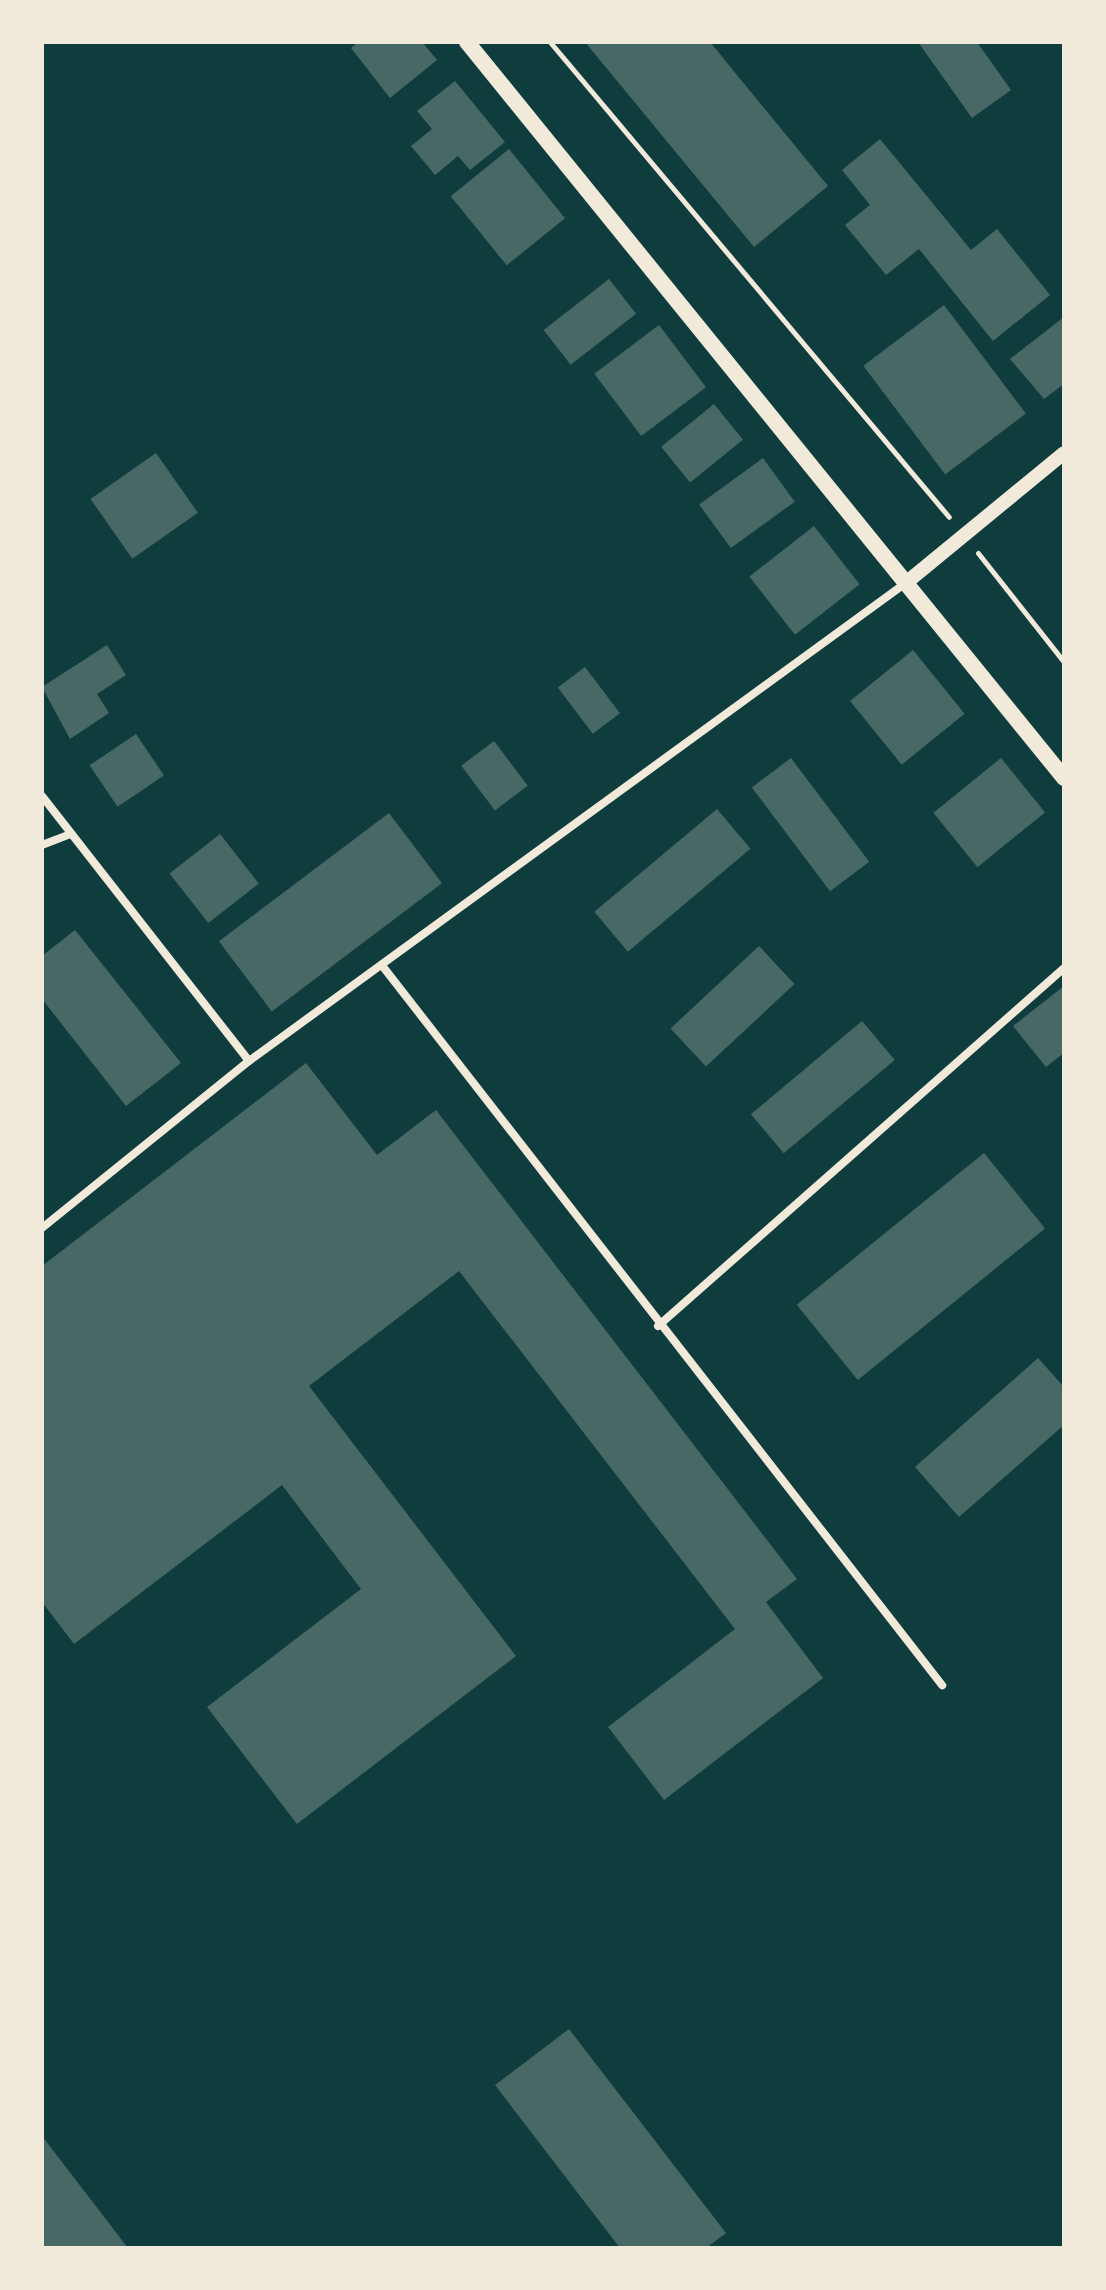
<!DOCTYPE html>
<style>
body{margin:0}
#map{position:relative;width:1106px;height:2290px;overflow:hidden;background:#0f3d3e;font-family:"Work Sans",sans-serif}
div>[style]{position:absolute}
.building>*{inset:0;background:#486865;transform-origin:0 0}
.path>*{height:5px;margin:-2.5px;padding:0 2.5px;transform-origin:2.5px;border-radius:2.5px;background:#f1e9da}
.minor>*{height:8px;margin:-4px;padding:0 4px;transform-origin:4px;border-radius:4px;background:#f1e9da}
.tertiary>*{height:14px;margin:-7px;padding:0 7px;transform-origin:7px;border-radius:7px;background:#f1e9da}
.secondary>*{height:16px;margin:-8px;padding:0 8px;transform-origin:8px;border-radius:8px;background:#f1e9da}
span{translate:-50% -50%;white-space:nowrap;text-align:center;line-height:1.15;-webkit-text-stroke:8px #f1e9da;paint-order:stroke}
.frame{position:absolute;inset:0;border:44px solid #f1e9da;pointer-events:none}
</style>
<div id="map">
<div class="building">
<i style="clip-path:polygon(358px 42px,422px 42px,437px 60px,390px 98px,351px 48px)"></i>
<i style="clip-path:polygon(585px 42px,710px 42px,828px 186px,754px 247px)"></i>
<i style="clip-path:polygon(918px 42px,977px 42px,1011px 90px,972px 118px)"></i>
<i style="clip-path:polygon(455px 81px,505px 142px,470px 170px,458px 156px,435px 175px,411px 146px,432px 129px,417px 111px)"></i>
<i style="clip-path:polygon(880px 139px,971px 250px,997px 229px,1050px 295px,993px 341px,919px 249px,886px 275px,845px 225px,870px 205px,842px 170px)"></i>
<i style="left:509px;top:149px;width:89px;height:75px;rotate:51deg"></i>
<i style="left:609px;top:279px;width:44px;height:83px;rotate:52deg"></i>
<i style="left:944px;top:305px;width:136px;height:101px;rotate:53deg"></i>
<i style="clip-path:polygon(1064px 317px,1064px 384px,1044px 399px,1010px 359px)"></i>
<i style="left:659px;top:325px;width:78px;height:81px;rotate:53deg"></i>
<i style="left:714px;top:404px;width:46px;height:68px;rotate:51deg"></i>
<i style="left:156px;top:453px;width:73px;height:80px;rotate:55deg"></i>
<i style="left:763px;top:458px;width:54px;height:79px;rotate:54deg"></i>
<i style="left:814px;top:526px;width:74px;height:82px;rotate:52deg"></i>
<i style="clip-path:polygon(107px 645px,126px 675px,97px 694px,109px 713px,70px 739px,42px 687px)"></i>
<i style="left:913px;top:650px;width:82px;height:81px;rotate:51deg"></i>
<i style="left:585px;top:667px;width:58px;height:34px;rotate:53deg"></i>
<i style="left:136px;top:734px;width:50px;height:56px;rotate:56deg"></i>
<i style="left:494px;top:741px;width:56px;height:41px;rotate:53deg"></i>
<i style="left:791px;top:758px;width:130px;height:49px;rotate:53deg"></i>
<i style="left:1001px;top:758px;width:70px;height:87px;rotate:51deg"></i>
<i style="left:717px;top:809px;width:52px;height:160px;rotate:50deg"></i>
<i style="left:389px;top:813px;width:88px;height:213px;rotate:53deg"></i>
<i style="left:220px;top:834px;width:63px;height:64px;rotate:52deg"></i>
<i style="clip-path:polygon(75px 930px,181px 1063px,126px 1106px,42px 999px,42px 956px)"></i>
<i style="left:759px;top:946px;width:52px;height:121px;rotate:47deg"></i>
<i style="clip-path:polygon(1064px 986px,1064px 1053px,1046px 1067px,1013px 1026px)"></i>
<i style="left:862px;top:1021px;width:51px;height:145px;rotate:50deg"></i>
<i style="clip-path:polygon(306px 1063px,377px 1155px,436px 1110px,797px 1579px,766px 1602px,823px 1678px,664px 1800px,608px 1727px,735px 1629px,459px 1271px,309px 1386px,516px 1656px,297px 1824px,207px 1707px,361px 1589px,282px 1485px,74px 1644px,42px 1602px,42px 1266px)"></i>
<i style="left:984px;top:1153px;width:97px;height:241px;rotate:51deg"></i>
<i style="clip-path:polygon(1038px 1358px,1064px 1387px,1064px 1425px,959px 1517px,915px 1467px)"></i>
<i style="clip-path:polygon(569px 2029px,726px 2233px,706px 2248px,620px 2248px,495px 2085px)"></i>
<i style="clip-path:polygon(42px 2136px,128px 2248px,42px 2248px)"></i>
</div>
<div class="path">
<i style="left:550px;top:42px;width:620px;rotate:49.97deg"></i>
<i style="left:978px;top:553px;width:139px;rotate:51.7deg"></i>
</div>
<div class="minor">
<i style="left:42px;top:796px;width:336px;rotate:52deg"></i>
<i style="left:249px;top:1061px;width:814px;rotate:-36.05deg"></i>
<i style="left:42px;top:845px;width:31px;rotate:-21deg"></i>
<i style="left:384px;top:968px;width:909px;rotate:52.11deg"></i>
<i style="left:42px;top:1228px;width:266px;rotate:-38.9deg"></i>
<i style="left:658px;top:1326px;width:541px;rotate:-41.4deg"></i>
</div>
<div class="tertiary">
<i style="left:907px;top:582px;width:203px;rotate:-39.4deg"></i>
</div>
<div class="secondary">
<i style="left:467px;top:42px;width:948px;rotate:50.95deg"></i>
</div>
<div class="frame"></div>
</div>
